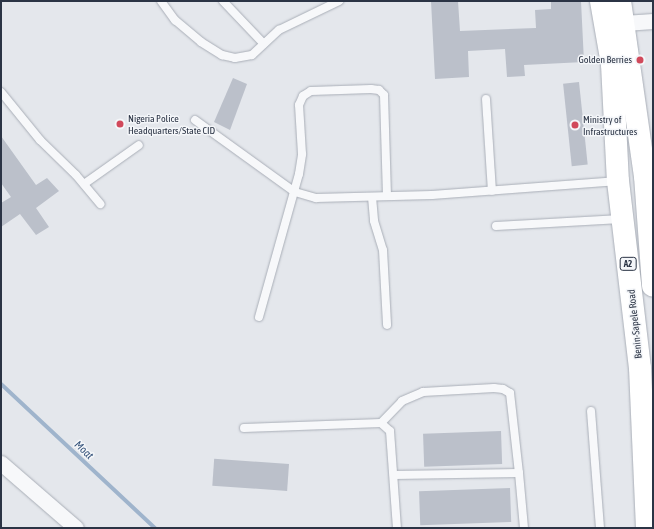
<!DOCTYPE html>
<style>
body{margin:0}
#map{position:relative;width:654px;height:529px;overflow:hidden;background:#e4e7ec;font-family:"Asap Condensed",sans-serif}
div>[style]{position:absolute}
.stream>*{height:4px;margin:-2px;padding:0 2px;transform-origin:2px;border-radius:2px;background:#9fb4cc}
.building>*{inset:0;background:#bbc0ca;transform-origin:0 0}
.roads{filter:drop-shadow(0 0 1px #a9aeb7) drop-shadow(0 0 1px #a9aeb7)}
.service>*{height:8px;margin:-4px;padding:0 4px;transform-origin:4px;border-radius:4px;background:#f7f8fa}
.minor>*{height:15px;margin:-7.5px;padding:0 7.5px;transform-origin:7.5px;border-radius:7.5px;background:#f7f8fa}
.trunk>*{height:22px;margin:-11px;padding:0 11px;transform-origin:11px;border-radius:11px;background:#fff}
.dots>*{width:11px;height:11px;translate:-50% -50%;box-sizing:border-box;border:2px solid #f4f6f9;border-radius:50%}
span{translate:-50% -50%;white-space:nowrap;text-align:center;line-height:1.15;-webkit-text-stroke:3px #f4f6f9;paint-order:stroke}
.shield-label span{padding:1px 3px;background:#f4f6f9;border:1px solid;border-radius:3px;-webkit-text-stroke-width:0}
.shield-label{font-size:9px;color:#2b3445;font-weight:700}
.poi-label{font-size:10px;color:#2b3445}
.right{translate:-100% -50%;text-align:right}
.left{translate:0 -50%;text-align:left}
.street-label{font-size:10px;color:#2b3445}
.water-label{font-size:11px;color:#34527a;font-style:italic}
.frame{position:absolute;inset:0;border:2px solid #2b3445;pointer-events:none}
</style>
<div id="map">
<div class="stream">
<i style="left:1px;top:384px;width:211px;rotate:43.1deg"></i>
</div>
<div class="building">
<i style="clip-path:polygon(431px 1px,458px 1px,460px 31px,536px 28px,535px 10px,551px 9px,551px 1px,581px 1px,584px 62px,524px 65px,525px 76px,507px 77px,505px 49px,468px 51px,469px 77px,435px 79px)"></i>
<i style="clip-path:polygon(233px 78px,247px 84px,230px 130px,214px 122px)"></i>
<i style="left:579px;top:82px;width:83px;height:16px;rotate:84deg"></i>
<i style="clip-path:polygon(1px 136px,36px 185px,47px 178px,59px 191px,36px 208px,49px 227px,36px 235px,20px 214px,1px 227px,1px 203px,11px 197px,1px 183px)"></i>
<i style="left:501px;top:431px;width:33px;height:78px;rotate:88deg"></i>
<i style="left:289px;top:464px;width:27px;height:75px;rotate:94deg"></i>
<i style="left:510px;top:488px;width:34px;height:91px;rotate:88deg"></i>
</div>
<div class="roads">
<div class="service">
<i style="left:161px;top:1px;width:24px;rotate:54deg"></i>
<i style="left:175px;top:20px;width:34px;rotate:40deg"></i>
<i style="left:201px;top:42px;width:25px;rotate:32deg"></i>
<i style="left:222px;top:55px;width:13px;rotate:13deg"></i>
<i style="left:235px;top:58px;width:17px;rotate:-10deg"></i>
<i style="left:252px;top:55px;width:37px;rotate:-43deg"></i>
<i style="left:279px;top:30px;width:67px;rotate:-25.8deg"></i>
<i style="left:223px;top:1px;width:59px;rotate:46.4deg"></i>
<i style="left:1px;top:92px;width:62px;rotate:50.9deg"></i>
<i style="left:40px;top:140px;width:50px;rotate:44.2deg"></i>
<i style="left:76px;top:175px;width:38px;rotate:50deg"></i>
<i style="left:486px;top:99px;width:92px;rotate:86.3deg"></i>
<i style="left:195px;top:120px;width:123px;rotate:35.8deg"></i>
<i style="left:295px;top:192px;width:22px;rotate:16deg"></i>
<i style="left:316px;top:198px;width:116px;rotate:-1.5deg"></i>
<i style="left:432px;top:195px;width:187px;rotate:-4.3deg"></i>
<i style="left:84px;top:184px;width:67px;rotate:-35.3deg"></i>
<i style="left:372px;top:197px;width:24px;rotate:85deg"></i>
<i style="left:374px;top:221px;width:30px;rotate:73deg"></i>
<i style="left:383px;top:250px;width:75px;rotate:86.9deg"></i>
<i style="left:496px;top:226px;width:125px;rotate:-3.2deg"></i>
<i style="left:259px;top:317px;width:148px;rotate:-74.4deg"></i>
<i style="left:299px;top:174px;width:20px;rotate:-81deg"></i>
<i style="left:302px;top:154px;width:49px;rotate:-93.5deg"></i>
<i style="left:299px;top:105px;width:10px;rotate:-66deg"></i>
<i style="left:303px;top:96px;width:9px;rotate:-32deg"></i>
<i style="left:311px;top:91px;width:60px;rotate:-1.9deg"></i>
<i style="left:371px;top:89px;width:8px;rotate:7deg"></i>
<i style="left:379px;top:90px;width:7px;rotate:45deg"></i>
<i style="left:384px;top:95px;width:101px;rotate:88.3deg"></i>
<i style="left:591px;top:411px;width:117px;rotate:85.6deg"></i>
<i style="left:381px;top:423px;width:30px;rotate:-46deg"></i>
<i style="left:402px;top:401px;width:23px;rotate:-23deg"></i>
<i style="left:423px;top:392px;width:71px;rotate:-3.2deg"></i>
<i style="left:494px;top:388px;width:9px;rotate:6deg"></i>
<i style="left:503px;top:389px;width:8px;rotate:30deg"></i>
<i style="left:510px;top:393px;width:81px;rotate:83.6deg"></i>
<i style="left:519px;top:473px;width:125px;rotate:179.1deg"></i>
<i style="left:244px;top:428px;width:137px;rotate:-2.1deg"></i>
<i style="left:381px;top:423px;width:12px;rotate:42deg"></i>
<i style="left:390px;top:431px;width:97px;rotate:85.9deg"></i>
<i style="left:519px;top:473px;width:55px;rotate:84.8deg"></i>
</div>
<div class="minor">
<i style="left:624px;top:23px;width:29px;rotate:-4deg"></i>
<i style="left:1px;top:463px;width:99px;rotate:40.9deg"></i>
</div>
<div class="trunk">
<i style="left:601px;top:1px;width:64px;rotate:80.1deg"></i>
<i style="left:612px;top:64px;width:117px;rotate:87.1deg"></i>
<i style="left:618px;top:181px;width:188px;rotate:83.3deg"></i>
<i style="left:640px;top:368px;width:160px;rotate:87.5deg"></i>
<i style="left:620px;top:1px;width:177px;rotate:81.9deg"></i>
<i style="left:645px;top:176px;width:110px;rotate:85.8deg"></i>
</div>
</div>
<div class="dots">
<i style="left:640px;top:60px;background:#d1495b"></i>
<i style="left:120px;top:124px;background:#d1495b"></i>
<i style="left:575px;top:125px;background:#d1495b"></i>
</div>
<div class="shield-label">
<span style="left:628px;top:264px">A2</span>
</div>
<div class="poi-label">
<span class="right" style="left:632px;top:60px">Golden Berries</span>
<span class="left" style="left:128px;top:124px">Nigeria Police<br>Headquarters/State CID</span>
<span class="left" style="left:583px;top:125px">Ministry of<br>Infrastructures</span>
</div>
<div class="street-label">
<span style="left:635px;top:324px;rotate:-96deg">Benin-Sapele Road</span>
</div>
<div class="water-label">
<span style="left:84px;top:450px;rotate:43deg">Moat</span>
</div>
<div class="frame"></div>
</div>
